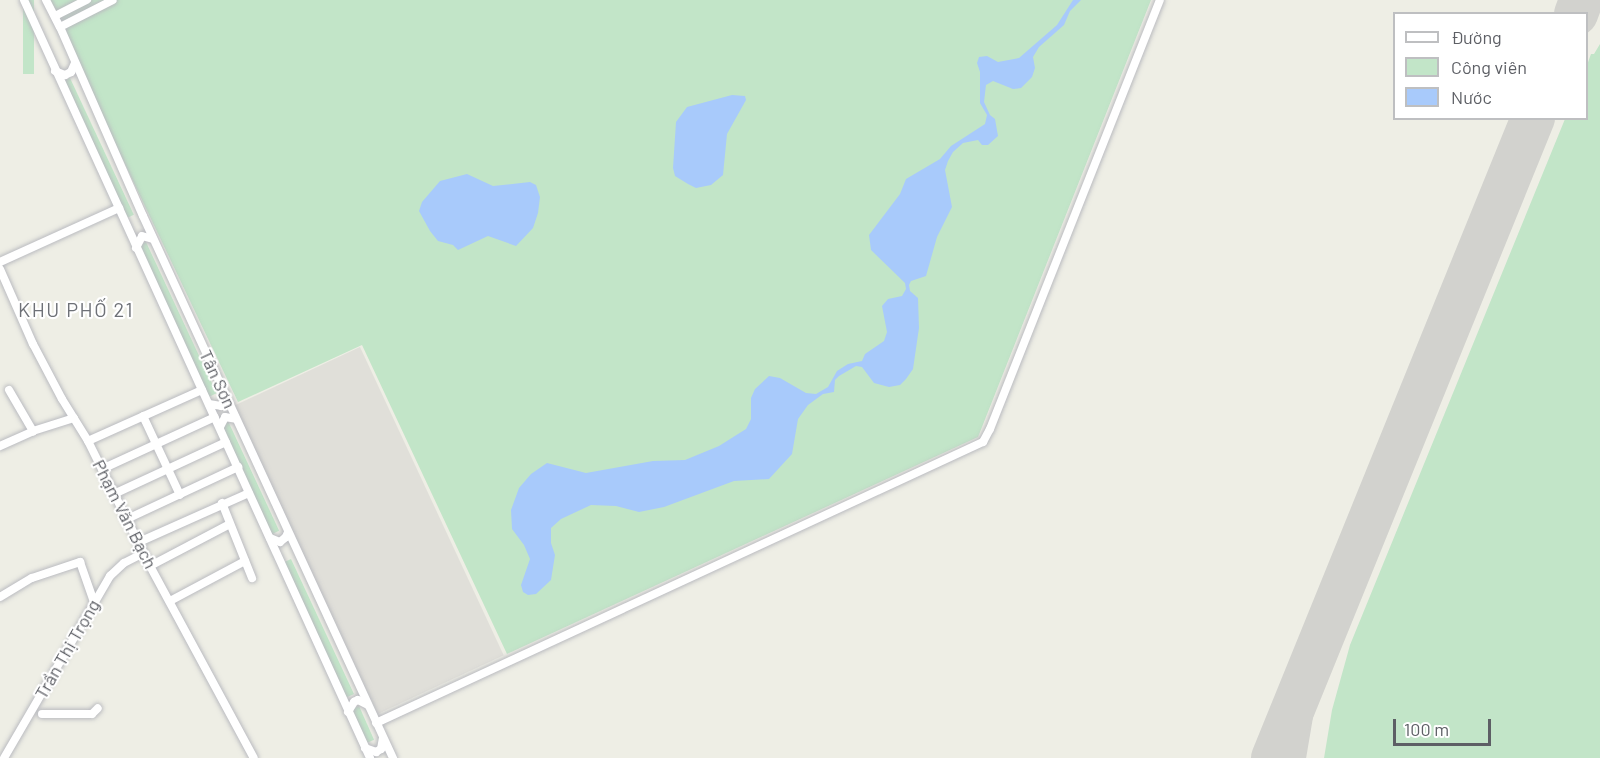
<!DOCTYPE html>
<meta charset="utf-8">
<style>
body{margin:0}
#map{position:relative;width:1600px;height:758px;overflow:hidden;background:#eeeee5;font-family:Barlow,sans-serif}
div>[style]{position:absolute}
.industrial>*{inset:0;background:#e0dfd9;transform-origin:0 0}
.green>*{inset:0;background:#c2e5c8;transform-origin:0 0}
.water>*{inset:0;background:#a8cafb}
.taxiway>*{height:18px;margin:-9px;padding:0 9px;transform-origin:9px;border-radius:9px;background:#d2d2ce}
.runway>*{height:44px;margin:-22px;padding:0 22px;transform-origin:22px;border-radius:22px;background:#d2d2ce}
.roads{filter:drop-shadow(0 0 2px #babbc0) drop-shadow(0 0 2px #babbc0)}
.minor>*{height:8px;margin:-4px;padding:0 4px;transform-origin:4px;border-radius:4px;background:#fff}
span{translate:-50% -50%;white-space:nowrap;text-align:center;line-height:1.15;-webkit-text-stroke:4.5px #fff;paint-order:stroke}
.street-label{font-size:18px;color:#5d5f65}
.neighbourhood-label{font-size:20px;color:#6e7177;letter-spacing:1.5px}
.legend{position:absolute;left:1393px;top:12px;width:195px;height:108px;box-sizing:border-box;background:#fff;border:2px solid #bebfc1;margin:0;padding:8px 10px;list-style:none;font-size:18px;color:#5d5f65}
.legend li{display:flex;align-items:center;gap:12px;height:30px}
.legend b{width:30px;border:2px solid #bebfc1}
.scale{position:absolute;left:1393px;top:719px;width:98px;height:27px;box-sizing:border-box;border:3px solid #5d5f65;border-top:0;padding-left:8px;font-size:18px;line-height:21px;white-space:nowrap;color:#5d5f65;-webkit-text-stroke:4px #fff;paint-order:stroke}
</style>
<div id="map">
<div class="industrial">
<i style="left:360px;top:347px;width:340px;height:139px;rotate:65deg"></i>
</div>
<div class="green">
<i style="left:23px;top:0;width:11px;height:74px"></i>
<i style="clip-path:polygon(47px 0,1151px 0,978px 437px,507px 654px,362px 345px,238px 402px)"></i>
<i style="clip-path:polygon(1600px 44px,1600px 758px,1324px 758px,1332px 710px,1350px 645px,1565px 119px,1586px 118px,1587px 65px,1591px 54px,1594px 54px)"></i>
<i style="left:70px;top:78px;width:151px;height:11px;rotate:65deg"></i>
<i style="left:146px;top:242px;width:167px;height:13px;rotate:65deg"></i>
<i style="left:228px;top:421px;width:121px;height:10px;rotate:65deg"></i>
<i style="left:291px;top:559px;width:149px;height:12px;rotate:65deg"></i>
<i style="left:359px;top:706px;width:37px;height:11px;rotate:66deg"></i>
</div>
<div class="water">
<i style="clip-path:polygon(1073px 0,1081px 0,1070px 11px,1064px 25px,1039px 47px,1033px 57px,1035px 68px,1032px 77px,1021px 88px,1013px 89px,993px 81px,986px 85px,984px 102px,990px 115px,995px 119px,998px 136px,988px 145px,982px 145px,978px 140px,963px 143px,953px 152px,948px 161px,945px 170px,952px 207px,937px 237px,926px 276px,911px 281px,909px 285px,910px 291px,918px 298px,919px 328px,913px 369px,906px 379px,900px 385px,889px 387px,874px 383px,862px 367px,856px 366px,839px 376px,835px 380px,834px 392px,823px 394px,808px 405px,798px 419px,792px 454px,769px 479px,734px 481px,664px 507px,639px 512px,616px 506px,591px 505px,561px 519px,551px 528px,551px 543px,555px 555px,551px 580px,536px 594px,528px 595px,523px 592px,521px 585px,530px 559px,524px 545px,512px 529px,511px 510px,519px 488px,531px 474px,547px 463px,586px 473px,653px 461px,685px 460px,719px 446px,746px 429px,751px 419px,751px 398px,755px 389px,769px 376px,780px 378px,806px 393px,816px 394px,828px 387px,837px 371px,848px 364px,862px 361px,865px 354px,884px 341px,887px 332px,882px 306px,888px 299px,902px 296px,906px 289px,905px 283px,871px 250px,869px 235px,900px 194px,906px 179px,940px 159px,951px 146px,985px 124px,987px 115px,980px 103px,980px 72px,977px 63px,979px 57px,987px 56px,998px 62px,1019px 58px,1057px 25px)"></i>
<i style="clip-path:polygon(732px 95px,745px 96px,746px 100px,727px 134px,723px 175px,711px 185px,696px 188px,688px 184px,675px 176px,673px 168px,676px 122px,687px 107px)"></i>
<i style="clip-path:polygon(467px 174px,493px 186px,530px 182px,536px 185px,540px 197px,538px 213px,533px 228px,516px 246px,488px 236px,458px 250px,453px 245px,438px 241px,430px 231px,419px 211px,422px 202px,440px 181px)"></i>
</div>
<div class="taxiway">
<i style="left:1585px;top:14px;width:17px;rotate:-54deg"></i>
<i style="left:1297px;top:758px;width:102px;rotate:-80.4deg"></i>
</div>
<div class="runway">
<i style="left:1576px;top:14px;width:15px;rotate:-70deg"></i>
<i style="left:1273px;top:758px;width:691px;rotate:-67.89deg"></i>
</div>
<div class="roads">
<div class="minor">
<i style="left:24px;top:0;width:833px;rotate:65.46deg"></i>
<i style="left:46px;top:0;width:30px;rotate:63deg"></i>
<i style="left:60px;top:27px;width:206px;rotate:66.3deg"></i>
<i style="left:143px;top:216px;width:597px;rotate:65.24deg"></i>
<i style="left:55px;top:16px;width:36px;rotate:-27deg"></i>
<i style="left:60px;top:27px;width:59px;rotate:-27deg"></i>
<i style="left:55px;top:71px;width:11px;rotate:22deg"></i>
<i style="left:65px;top:75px;width:7px;rotate:-27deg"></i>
<i style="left:71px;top:72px;width:10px;rotate:-66deg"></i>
<i style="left:136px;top:248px;width:13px;rotate:-63deg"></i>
<i style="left:142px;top:236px;width:11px;rotate:15deg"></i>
<i style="left:0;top:262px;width:131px;rotate:-24.4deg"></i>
<i style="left:0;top:269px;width:82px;rotate:66.3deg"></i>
<i style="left:33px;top:344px;width:62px;rotate:62.2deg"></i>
<i style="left:62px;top:399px;width:49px;rotate:58.2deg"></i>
<i style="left:88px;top:441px;width:140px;rotate:63.6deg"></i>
<i style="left:150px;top:566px;width:218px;rotate:61.6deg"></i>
<i style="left:9px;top:390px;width:48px;rotate:59.7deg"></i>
<i style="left:209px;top:404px;width:12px;rotate:9deg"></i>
<i style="left:221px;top:406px;width:11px;rotate:-63deg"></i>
<i style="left:143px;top:416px;width:87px;rotate:64.9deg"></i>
<i style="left:220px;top:427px;width:11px;rotate:-63deg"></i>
<i style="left:225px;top:417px;width:11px;rotate:10deg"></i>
<i style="left:88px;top:441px;width:125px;rotate:-24.1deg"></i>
<i style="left:0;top:446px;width:36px;rotate:-24deg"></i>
<i style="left:33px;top:431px;width:43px;rotate:-17.6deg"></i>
<i style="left:102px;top:469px;width:124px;rotate:-24.7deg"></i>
<i style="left:116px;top:493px;width:121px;rotate:-24.9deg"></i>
<i style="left:222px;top:503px;width:81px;rotate:68.2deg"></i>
<i style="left:127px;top:519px;width:123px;rotate:-25.1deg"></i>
<i style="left:270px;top:538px;width:11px;rotate:22deg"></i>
<i style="left:280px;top:542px;width:8px;rotate:-40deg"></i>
<i style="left:286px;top:537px;width:5px;rotate:-68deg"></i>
<i style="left:139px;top:542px;width:120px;rotate:-24deg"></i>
<i style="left:150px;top:566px;width:90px;rotate:-27.7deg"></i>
<i style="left:0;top:597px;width:37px;rotate:-31deg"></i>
<i style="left:32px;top:578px;width:51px;rotate:-18.4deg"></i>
<i style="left:80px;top:562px;width:42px;rotate:70.7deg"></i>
<i style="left:170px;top:601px;width:85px;rotate:-28.1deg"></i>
<i style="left:348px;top:712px;width:12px;rotate:-59deg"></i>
<i style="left:354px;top:702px;width:4px;rotate:-27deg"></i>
<i style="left:358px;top:700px;width:11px;rotate:27deg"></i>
<i style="left:42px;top:714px;width:50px"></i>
<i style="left:92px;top:714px;width:8px;rotate:-45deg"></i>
<i style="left:376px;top:723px;width:669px;rotate:-24.84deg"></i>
<i style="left:983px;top:442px;width:15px;rotate:-62deg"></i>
<i style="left:990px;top:429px;width:461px;rotate:-68.4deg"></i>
<i style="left:365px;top:748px;width:12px;rotate:20deg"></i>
<i style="left:376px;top:752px;width:6px;rotate:-31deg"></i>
<i style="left:381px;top:749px;width:11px;rotate:-80deg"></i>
<i style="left:4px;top:758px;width:211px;rotate:-59.8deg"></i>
<i style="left:110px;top:576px;width:19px;rotate:-43deg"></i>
<i style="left:124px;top:563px;width:22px;rotate:-27deg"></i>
</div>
</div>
<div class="street-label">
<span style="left:218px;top:379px;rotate:65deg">Tân Sơn</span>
<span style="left:125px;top:514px;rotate:63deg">Phạm Văn Bạch</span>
<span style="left:67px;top:649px;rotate:-60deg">Trần Thị Trọng</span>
</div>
<div class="neighbourhood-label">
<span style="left:76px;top:309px">KHU PHỐ 21</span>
</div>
<ul class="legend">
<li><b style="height:8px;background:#fff"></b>Đường</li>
<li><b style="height:16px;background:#c2e5c8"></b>Công viên</li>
<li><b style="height:16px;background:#a8cafb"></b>Nước</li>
</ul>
<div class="scale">100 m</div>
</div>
